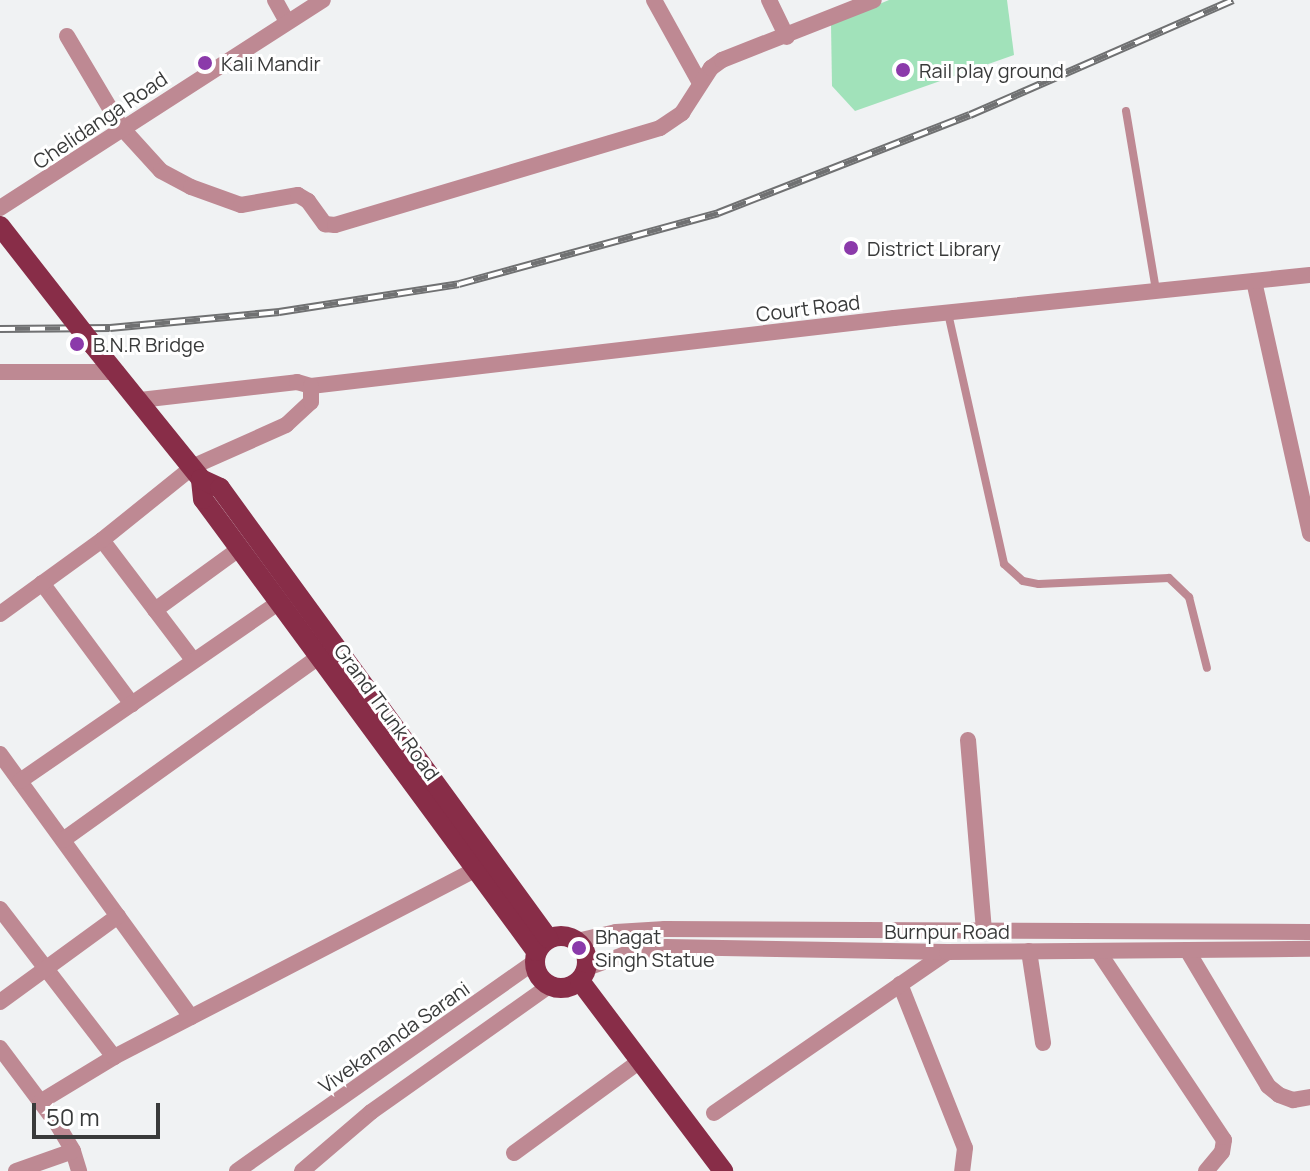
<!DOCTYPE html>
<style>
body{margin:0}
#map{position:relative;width:1310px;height:1171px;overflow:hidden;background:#f0f2f3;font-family:Manrope,sans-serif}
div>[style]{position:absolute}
.green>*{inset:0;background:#a1e2ba}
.service>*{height:8px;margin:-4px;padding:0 4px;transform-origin:4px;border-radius:4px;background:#be8993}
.minor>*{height:16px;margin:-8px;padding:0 8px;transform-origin:8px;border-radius:8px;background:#be8993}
.tertiary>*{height:16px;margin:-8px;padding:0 8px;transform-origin:8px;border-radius:8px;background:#be8993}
.primary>*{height:20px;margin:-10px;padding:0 10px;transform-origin:10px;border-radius:10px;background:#882d48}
.primary>.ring{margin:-10px;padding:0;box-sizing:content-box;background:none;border:20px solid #882d48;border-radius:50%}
.rail>*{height:8px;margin-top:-4px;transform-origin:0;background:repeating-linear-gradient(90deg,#fff 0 15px,#707172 0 30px);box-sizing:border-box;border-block:2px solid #707172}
.primary-bridge>*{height:20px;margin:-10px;padding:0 10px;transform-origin:10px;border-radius:10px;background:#882d48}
.dots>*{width:22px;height:22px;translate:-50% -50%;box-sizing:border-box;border:4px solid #fff;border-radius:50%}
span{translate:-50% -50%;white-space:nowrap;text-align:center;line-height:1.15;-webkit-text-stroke:6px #fff;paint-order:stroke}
.poi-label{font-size:20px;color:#393a3a}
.left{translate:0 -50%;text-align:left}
.street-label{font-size:20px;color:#393a3a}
.scale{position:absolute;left:32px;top:1103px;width:128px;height:36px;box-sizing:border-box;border:4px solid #393a3a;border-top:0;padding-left:10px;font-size:24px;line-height:28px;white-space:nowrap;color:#393a3a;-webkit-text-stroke:6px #fff;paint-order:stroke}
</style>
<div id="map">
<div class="green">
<i style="clip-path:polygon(889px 0,1007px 0,1014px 55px,855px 111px,832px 86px,831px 24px)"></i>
</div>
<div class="service">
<i style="left:1126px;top:111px;width:182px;rotate:80.5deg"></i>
<i style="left:948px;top:313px;width:257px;rotate:77.4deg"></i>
<i style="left:1004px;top:564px;width:25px;rotate:42deg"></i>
<i style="left:1023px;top:581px;width:16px;rotate:11deg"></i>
<i style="left:1039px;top:584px;width:130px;rotate:-2.6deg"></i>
<i style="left:1169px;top:578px;width:28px;rotate:44deg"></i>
<i style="left:1189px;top:597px;width:73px;rotate:75.8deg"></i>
</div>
<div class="minor">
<i style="left:275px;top:0;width:25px;rotate:61deg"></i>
<i style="left:654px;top:0;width:95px;rotate:61deg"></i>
<i style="left:769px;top:0;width:41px;rotate:64.1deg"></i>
<i style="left:67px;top:36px;width:106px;rotate:59.3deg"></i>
<i style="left:121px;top:127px;width:59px;rotate:47.7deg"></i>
<i style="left:161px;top:171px;width:34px;rotate:28deg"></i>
<i style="left:191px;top:187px;width:53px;rotate:19.8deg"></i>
<i style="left:241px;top:205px;width:58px;rotate:-10deg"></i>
<i style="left:298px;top:195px;width:12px;rotate:31deg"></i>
<i style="left:308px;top:201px;width:29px;rotate:54deg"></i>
<i style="left:325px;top:224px;width:10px;rotate:6deg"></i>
<i style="left:335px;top:225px;width:339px;rotate:-16.6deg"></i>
<i style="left:660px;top:128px;width:27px;rotate:-34deg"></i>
<i style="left:682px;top:113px;width:54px;rotate:-57.2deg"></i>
<i style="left:711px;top:68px;width:14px;rotate:-36deg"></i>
<i style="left:722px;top:60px;width:163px;rotate:-21.5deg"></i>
<i style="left:0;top:208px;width:384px;rotate:-32.8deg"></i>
<i style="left:1254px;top:281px;width:259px;rotate:77.5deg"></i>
<i style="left:0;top:372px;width:117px"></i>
<i style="left:102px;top:540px;width:151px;rotate:52.8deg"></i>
<i style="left:42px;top:583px;width:151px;rotate:53.4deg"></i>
<i style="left:155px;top:610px;width:104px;rotate:-36deg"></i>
<i style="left:0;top:614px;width:126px;rotate:-36deg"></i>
<i style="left:102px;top:540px;width:118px;rotate:-38.8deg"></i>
<i style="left:968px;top:740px;width:192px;rotate:85.2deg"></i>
<i style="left:0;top:754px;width:325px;rotate:54deg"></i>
<i style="left:20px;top:781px;width:313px;rotate:-34.6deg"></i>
<i style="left:63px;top:840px;width:312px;rotate:-35.6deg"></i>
<i style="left:0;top:909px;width:187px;rotate:52.4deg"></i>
<i style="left:1187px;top:950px;width:158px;rotate:59.2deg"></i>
<i style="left:1268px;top:1086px;width:14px;rotate:39deg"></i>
<i style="left:1279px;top:1095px;width:15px;rotate:20deg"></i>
<i style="left:1293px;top:1100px;width:17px;rotate:-10deg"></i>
<i style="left:1029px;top:951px;width:93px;rotate:81.3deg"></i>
<i style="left:1098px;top:951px;width:227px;rotate:56.3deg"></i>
<i style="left:1224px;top:1140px;width:12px;rotate:99deg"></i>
<i style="left:1222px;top:1152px;width:25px;rotate:130deg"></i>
<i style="left:900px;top:984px;width:176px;rotate:68.4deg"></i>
<i style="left:965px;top:1148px;width:23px;rotate:97deg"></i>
<i style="left:0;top:1002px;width:146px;rotate:-36.1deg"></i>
<i style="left:0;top:1048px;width:95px;rotate:53.1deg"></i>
<i style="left:57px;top:1124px;width:31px;rotate:59deg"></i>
<i style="left:73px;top:1151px;width:21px;rotate:73deg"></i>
<i style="left:40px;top:1102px;width:87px;rotate:-31.3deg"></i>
<i style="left:114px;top:1057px;width:407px;rotate:-27.4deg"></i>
<i style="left:714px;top:1113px;width:283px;rotate:-34.6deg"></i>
<i style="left:514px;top:1153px;width:156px;rotate:-36.1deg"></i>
<i style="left:16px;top:1171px;width:60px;rotate:-19.3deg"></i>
</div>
<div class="tertiary">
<i style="left:140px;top:400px;width:158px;rotate:-6.5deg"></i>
<i style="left:297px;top:382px;width:15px;rotate:16deg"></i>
<i style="left:311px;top:386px;width:587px;rotate:-6.65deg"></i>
<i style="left:894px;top:318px;width:418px;rotate:-5.9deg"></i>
<i style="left:194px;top:466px;width:101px;rotate:-24deg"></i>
<i style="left:286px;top:425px;width:34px;rotate:-43deg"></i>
<i style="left:311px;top:402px;width:16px;rotate:-90deg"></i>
<i style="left:577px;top:941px;width:40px;rotate:-13deg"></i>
<i style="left:616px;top:932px;width:49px;rotate:-3.5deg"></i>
<i style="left:665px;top:929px;width:645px;rotate:0.27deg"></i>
<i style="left:587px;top:968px;width:47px;rotate:-20deg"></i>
<i style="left:631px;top:952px;width:35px;rotate:-8deg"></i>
<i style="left:666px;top:947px;width:281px;rotate:1deg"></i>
<i style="left:947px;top:952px;width:363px;rotate:-0.5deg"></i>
<i style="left:237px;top:1171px;width:363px;rotate:-35.1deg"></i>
<i style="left:302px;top:1171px;width:91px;rotate:-40.5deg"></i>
<i style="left:371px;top:1112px;width:218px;rotate:-35.3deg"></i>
</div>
<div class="primary">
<i style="left:93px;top:345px;width:172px;rotate:51.1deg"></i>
<i class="ring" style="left:535px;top:936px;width:32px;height:32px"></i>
<i style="left:536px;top:951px;width:561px;rotate:-126.38deg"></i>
<i style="left:203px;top:499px;width:20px;rotate:-96deg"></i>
<i style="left:201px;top:479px;width:21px;rotate:25deg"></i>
<i style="left:220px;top:488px;width:557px;rotate:53.91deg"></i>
<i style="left:580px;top:981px;width:238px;rotate:53deg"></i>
</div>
<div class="rail">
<i style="left:0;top:329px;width:110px;rotate:-0.5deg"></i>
<i style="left:110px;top:328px;width:170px;rotate:-5.4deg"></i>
<i style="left:279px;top:312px;width:182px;rotate:-8.8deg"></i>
<i style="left:459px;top:284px;width:269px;rotate:-15.3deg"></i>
<i style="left:718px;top:213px;width:270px;rotate:-21.3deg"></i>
<i style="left:970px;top:115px;width:287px;rotate:-23.6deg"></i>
</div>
<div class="primary-bridge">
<i style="left:0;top:226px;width:151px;rotate:52deg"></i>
</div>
<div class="dots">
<i style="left:205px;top:63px;background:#8b3aaa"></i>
<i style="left:903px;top:70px;background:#8b3aaa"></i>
<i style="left:851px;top:248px;background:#8b3aaa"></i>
<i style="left:77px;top:344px;background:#8b3aaa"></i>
<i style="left:579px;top:948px;background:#8b3aaa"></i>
</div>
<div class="poi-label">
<span class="left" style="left:221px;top:63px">Kali Mandir</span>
<span class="left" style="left:919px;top:70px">Rail play ground</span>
<span class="left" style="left:867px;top:248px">District Library</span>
<span class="left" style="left:93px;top:344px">B.N.R Bridge</span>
<span class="left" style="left:595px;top:948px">Bhagat<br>Singh Statue</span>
</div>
<div class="street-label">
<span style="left:100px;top:120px;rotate:-34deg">Chelidanga Road</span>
<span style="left:808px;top:308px;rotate:-7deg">Court Road</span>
<span style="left:387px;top:712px;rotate:54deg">Grand Trunk Road</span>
<span style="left:947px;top:931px">Burnpur Road</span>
<span style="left:394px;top:1037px;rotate:-35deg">Vivekananda Sarani</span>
</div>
<div class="scale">50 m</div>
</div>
